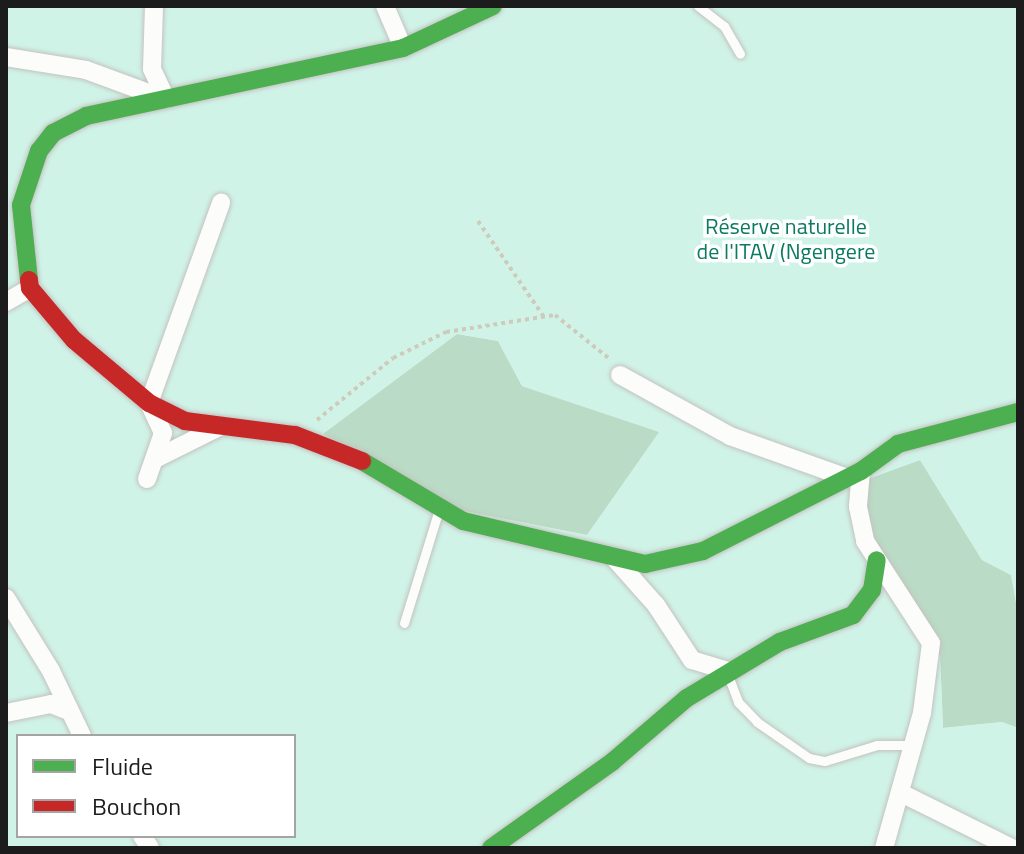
<!DOCTYPE html>
<meta charset="utf-8">
<style>
body{margin:0}
#map{position:relative;width:1024px;height:854px;overflow:hidden;background:#e8ebe4;font-family:"Titillium Web",sans-serif}
div>[style]{position:absolute}
.forest>*{inset:0;background:#badbc5}
.park>*{inset:0;background:#d0f3e8}
.path>*{height:4px;margin-top:-2px;transform-origin:0;background:repeating-linear-gradient(90deg,#cecbbd 0 4px,transparent 0 8px)}
.roads{filter:drop-shadow(0 0 2px #c2c3c0) drop-shadow(0 0 2px #c2c3c0)}
.lane>*{height:9px;margin:-4.5px;padding:0 4.5px;transform-origin:4.5px;border-radius:4.5px;background:#fcfcfb}
.street>*{height:18px;margin:-9px;padding:0 9px;transform-origin:9px;border-radius:9px;background:#fcfcfb}
.fast>*{height:18px;margin:-9px;padding:0 9px;transform-origin:9px;border-radius:9px;background:#4caf50}
.jam>*{height:18px;margin:-9px;padding:0 9px;transform-origin:9px;border-radius:9px;background:#c62828}
span{translate:-50% -50%;white-space:nowrap;text-align:center;line-height:1.15;-webkit-text-stroke:7px #fff;paint-order:stroke}
.park-label{font-size:22px;color:#0a7a60}
.frame{position:absolute;inset:0;border:8px solid #1c1c1c;pointer-events:none}
.legend{position:absolute;left:16px;top:734px;width:280px;height:104px;box-sizing:border-box;background:#fff;border:2px solid #a4a4a4;margin:0;padding:10px 14px;list-style:none;font-size:24px;color:#1c1c1c}
.legend li{display:flex;align-items:center;gap:16px;height:40px}
.legend b{width:40px;border:2px solid #a4a4a4}
</style>
<div id="map">
<div class="forest">
<i style="clip-path:polygon(457px 334px,498px 341px,522px 386px,660px 432px,587px 535px,454px 509px,322px 434px)"></i>
<i style="clip-path:polygon(920px 460px,982px 560px,1011px 575px,1018px 613px,1018px 728px,1002px 722px,943px 728px,940px 656px,868px 538px,862px 504px,868px 479px)"></i>
</div>
<div class="park">
<i style="clip-path:polygon(evenodd,6px 6px,1018px 6px,1018px 613px,1011px 575px,982px 560px,920px 460px,868px 479px,864px 486px,868px 538px,940px 656px,943px 728px,1002px 722px,1018px 728px,1018px 848px,6px 848px,6px 6px,457px 334px,498px 341px,522px 386px,659px 432px,587px 535px,454px 509px,323px 434px,457px 334px,6px 6px,18px 736px,294px 736px,294px 836px,18px 836px,18px 736px)"></i>
</div>
<div class="path">
<i style="left:478px;top:221px;width:116px;rotate:55.5deg"></i>
<i style="left:317px;top:420px;width:98px;rotate:-39.2deg"></i>
<i style="left:393px;top:358px;width:59px;rotate:-26.1deg"></i>
<i style="left:446px;top:332px;width:110px;rotate:-8.9deg"></i>
<i style="left:555px;top:315px;width:72px;rotate:38.8deg"></i>
</div>
<div class="roads">
<div class="lane">
<i style="left:698px;top:6px;width:33px;rotate:38deg"></i>
<i style="left:724px;top:26px;width:32px;rotate:60deg"></i>
<i style="left:404px;top:623px;width:119px;rotate:-72.9deg"></i>
<i style="left:729px;top:678px;width:26px;rotate:69deg"></i>
<i style="left:738px;top:702px;width:28px;rotate:46deg"></i>
<i style="left:757px;top:722px;width:63px;rotate:34.7deg"></i>
<i style="left:809px;top:758px;width:16px;rotate:11deg"></i>
<i style="left:825px;top:761px;width:54px;rotate:-17.1deg"></i>
<i style="left:877px;top:745px;width:35px"></i>
</div>
<div class="street">
<i style="left:154px;top:6px;width:63px;rotate:91.8deg"></i>
<i style="left:152px;top:69px;width:33px;rotate:65deg"></i>
<i style="left:385px;top:6px;width:46px;rotate:66.8deg"></i>
<i style="left:6px;top:57px;width:81px;rotate:9.2deg"></i>
<i style="left:86px;top:70px;width:84px;rotate:20.2deg"></i>
<i style="left:6px;top:302px;width:28px;rotate:-30deg"></i>
<i style="left:620px;top:375px;width:126px;rotate:29deg"></i>
<i style="left:730px;top:436px;width:124px;rotate:19.7deg"></i>
<i style="left:157px;top:458px;width:69px;rotate:-26.6deg"></i>
<i style="left:861px;top:471px;width:36px;rotate:95deg"></i>
<i style="left:858px;top:507px;width:35px;rotate:78deg"></i>
<i style="left:865px;top:541px;width:121px;rotate:57.1deg"></i>
<i style="left:931px;top:643px;width:71px;rotate:97.3deg"></i>
<i style="left:922px;top:713px;width:140px;rotate:105.7deg"></i>
<i style="left:147px;top:479px;width:49px;rotate:-70.8deg"></i>
<i style="left:163px;top:433px;width:33px;rotate:-115deg"></i>
<i style="left:149px;top:403px;width:213px;rotate:-70.2deg"></i>
<i style="left:616px;top:560px;width:60px;rotate:48.4deg"></i>
<i style="left:656px;top:605px;width:66px;rotate:56.8deg"></i>
<i style="left:692px;top:660px;width:39px;rotate:17deg"></i>
<i style="left:6px;top:598px;width:86px;rotate:58.3deg"></i>
<i style="left:51px;top:671px;width:72px;rotate:64.5deg"></i>
<i style="left:6px;top:713px;width:46px;rotate:-11.3deg"></i>
<i style="left:51px;top:704px;width:16px;rotate:22deg"></i>
<i style="left:903px;top:794px;width:122px;rotate:26.4deg"></i>
<i style="left:142px;top:836px;width:14px;rotate:56deg"></i>
</div>
<div class="fast">
<i style="left:29px;top:280px;width:75px;rotate:-96.1deg"></i>
<i style="left:21px;top:205px;width:57px;rotate:-71.6deg"></i>
<i style="left:39px;top:151px;width:23px;rotate:-52deg"></i>
<i style="left:53px;top:133px;width:37px;rotate:-27deg"></i>
<i style="left:86px;top:116px;width:324px;rotate:-12.1deg"></i>
<i style="left:403px;top:48px;width:99px;rotate:-25deg"></i>
<i style="left:362px;top:461px;width:117px;rotate:30.7deg"></i>
<i style="left:463px;top:521px;width:187px;rotate:13.3deg"></i>
<i style="left:645px;top:564px;width:59px;rotate:-12.6deg"></i>
<i style="left:703px;top:551px;width:177px;rotate:-26.9deg"></i>
<i style="left:861px;top:471px;width:46px;rotate:-36.1deg"></i>
<i style="left:898px;top:444px;width:124px;rotate:-14.9deg"></i>
<i style="left:491px;top:848px;width:148px;rotate:-35.4deg"></i>
<i style="left:612px;top:762px;width:99px;rotate:-40.5deg"></i>
<i style="left:687px;top:698px;width:109px;rotate:-31.1deg"></i>
<i style="left:780px;top:642px;width:78px;rotate:-20.3deg"></i>
<i style="left:853px;top:615px;width:31px;rotate:-53deg"></i>
<i style="left:872px;top:590px;width:30px;rotate:-81deg"></i>
</div>
<div class="jam">
<i style="left:29px;top:280px;width:8px;rotate:83deg"></i>
<i style="left:30px;top:288px;width:68px;rotate:49.8deg"></i>
<i style="left:74px;top:340px;width:98px;rotate:40deg"></i>
<i style="left:149px;top:403px;width:40px;rotate:26.6deg"></i>
<i style="left:185px;top:421px;width:111px;rotate:7.3deg"></i>
<i style="left:295px;top:435px;width:72px;rotate:21.2deg"></i>
</div>
</div>
<div class="park-label">
<span style="left:786px;top:239px">Réserve naturelle<br>de l'ITAV (Ngengere</span>
</div>
<div class="frame"></div>
<ul class="legend">
<li><b style="height:10px;background:#4caf50"></b>Fluide</li>
<li><b style="height:10px;background:#c62828"></b>Bouchon</li>
</ul>
</div>
